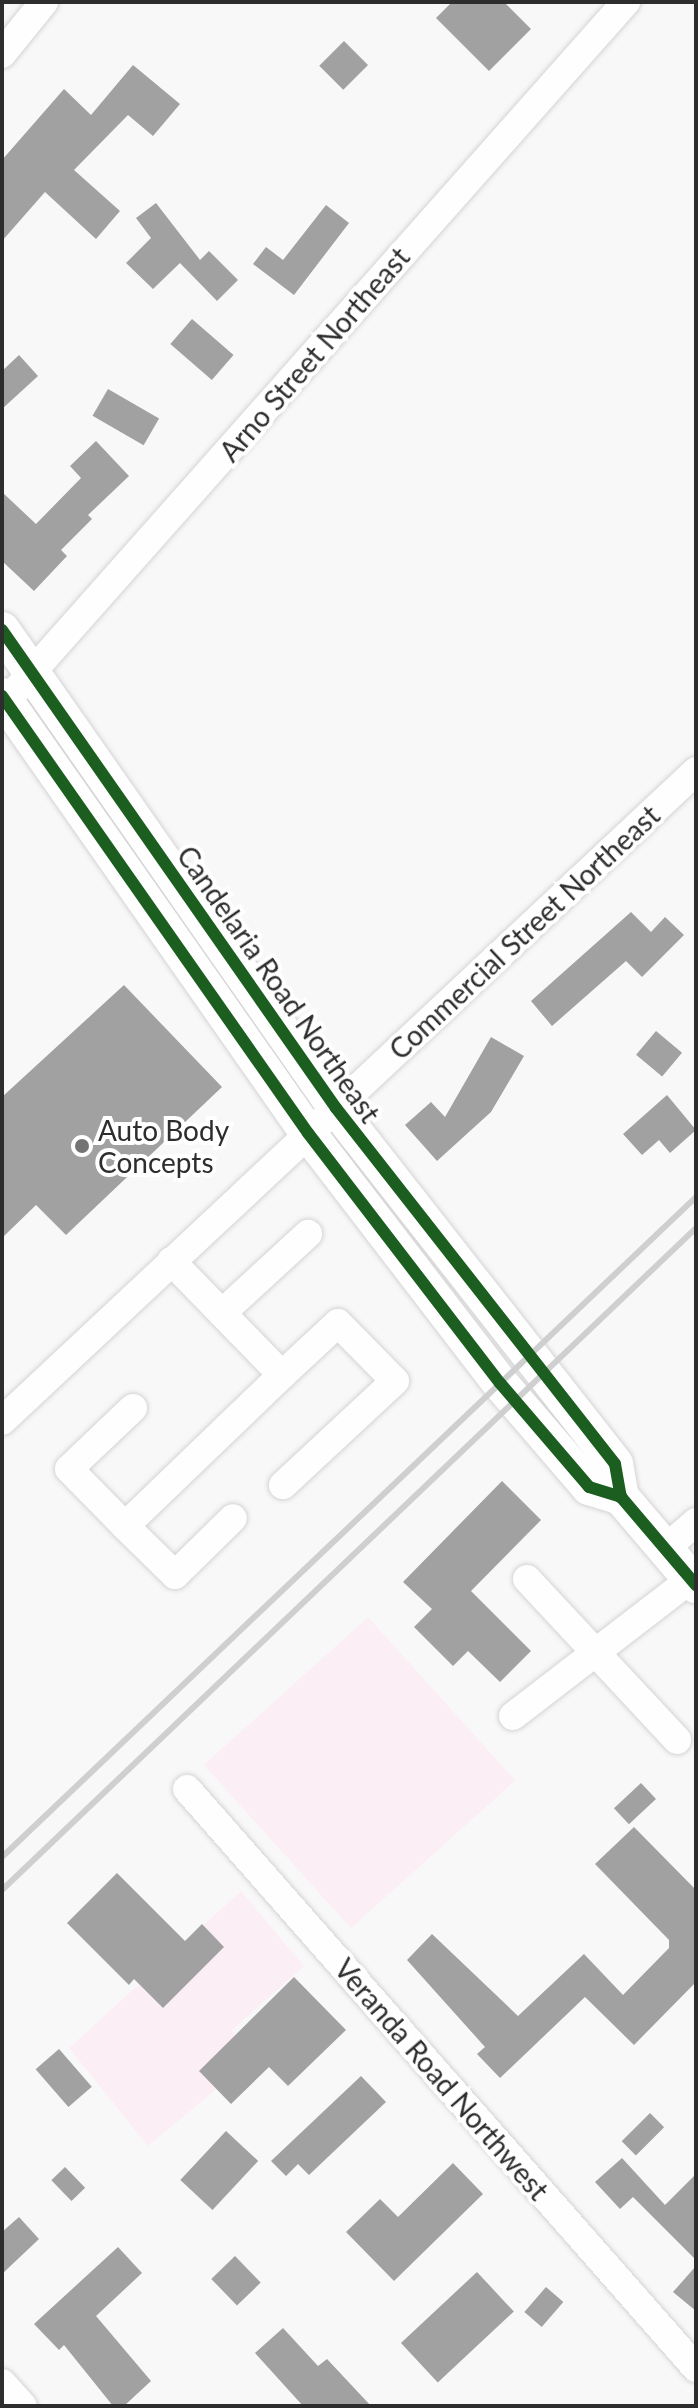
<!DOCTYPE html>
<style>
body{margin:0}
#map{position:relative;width:698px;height:2408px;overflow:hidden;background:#f8f8f9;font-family:Lato,sans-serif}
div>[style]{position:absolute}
.industrial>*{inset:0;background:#fceef5;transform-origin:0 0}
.building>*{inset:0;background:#a1a1a2;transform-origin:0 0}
.roads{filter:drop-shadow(0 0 2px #d4d4d5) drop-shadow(0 0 2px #d4d4d5)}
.minor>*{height:28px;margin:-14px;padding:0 14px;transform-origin:14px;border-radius:14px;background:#fefefe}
.major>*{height:36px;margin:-18px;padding:0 18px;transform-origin:18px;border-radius:18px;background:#fefefe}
.rail>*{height:6px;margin:-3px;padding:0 3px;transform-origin:3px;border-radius:3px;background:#cfcfcf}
.cycleway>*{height:12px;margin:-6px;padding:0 6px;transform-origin:6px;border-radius:6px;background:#1b5e20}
.dots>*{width:22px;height:22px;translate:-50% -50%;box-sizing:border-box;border:4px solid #fff;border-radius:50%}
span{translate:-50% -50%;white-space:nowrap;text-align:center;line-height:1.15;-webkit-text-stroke:8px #fff;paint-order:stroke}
.street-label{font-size:28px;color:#2d2d2e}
.poi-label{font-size:28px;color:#2d2d2e}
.left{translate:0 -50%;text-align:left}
.frame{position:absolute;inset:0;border:4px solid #2d2d2e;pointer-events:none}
</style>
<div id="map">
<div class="industrial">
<i style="left:368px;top:1617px;width:220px;height:221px;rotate:48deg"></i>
<i style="clip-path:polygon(241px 1891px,304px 1966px,232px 2030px,254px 2058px,148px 2146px,69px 2048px)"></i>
</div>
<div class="building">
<i style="clip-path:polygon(452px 2px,504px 2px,531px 29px,489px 71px,436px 18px)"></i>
<i style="left:344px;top:41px;width:34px;height:35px;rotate:45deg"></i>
<i style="clip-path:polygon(133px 65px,180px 104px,153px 136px,128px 115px,74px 170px,120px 211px,96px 239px,45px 192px,2px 241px,2px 160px,64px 89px,91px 115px)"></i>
<i style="clip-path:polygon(156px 203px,200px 260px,209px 251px,238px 280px,217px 301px,180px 263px,153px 289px,126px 263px,151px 238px,136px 218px)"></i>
<i style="clip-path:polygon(326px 205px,349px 223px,294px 295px,253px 264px,266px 247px,283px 260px)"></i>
<i style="left:192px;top:319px;width:55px;height:33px;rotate:41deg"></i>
<i style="clip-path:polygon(19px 355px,38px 376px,2px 409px,2px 371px)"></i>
<i style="left:108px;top:389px;width:59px;height:31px;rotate:30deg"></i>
<i style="clip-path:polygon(96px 441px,129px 476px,88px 515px,92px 519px,61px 550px,67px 556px,34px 591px,2px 561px,2px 492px,36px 524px,81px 478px,70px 466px)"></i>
<i style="clip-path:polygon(631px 912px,651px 932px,665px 917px,684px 935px,642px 977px,626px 961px,552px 1026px,531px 1001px)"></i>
<i style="clip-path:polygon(124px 985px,222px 1087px,66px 1235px,36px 1205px,2px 1238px,2px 1097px)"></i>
<i style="left:656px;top:1031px;width:34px;height:31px;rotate:40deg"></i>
<i style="clip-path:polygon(491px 1037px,524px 1056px,491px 1112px,437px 1161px,405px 1125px,431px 1102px,445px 1117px)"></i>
<i style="clip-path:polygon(667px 1095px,696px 1130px,670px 1153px,659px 1140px,642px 1155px,623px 1134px)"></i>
<i style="clip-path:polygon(502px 1481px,541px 1520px,471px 1591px,531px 1651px,500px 1682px,468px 1651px,453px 1666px,414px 1627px,432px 1609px,403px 1582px)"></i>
<i style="left:641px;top:1783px;width:22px;height:37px;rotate:47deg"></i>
<i style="clip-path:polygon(634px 1827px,696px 1890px,696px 1982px,634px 2045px,585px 1997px,500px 2078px,477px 2054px,485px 2047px,407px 1960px,432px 1934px,518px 2016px,584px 1954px,623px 1995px,669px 1948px,669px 1940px,595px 1864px)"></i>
<i style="clip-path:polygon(117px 1873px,185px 1941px,202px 1924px,224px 1947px,163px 2008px,134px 1979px,129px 1985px,67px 1923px)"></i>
<i style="clip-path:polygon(294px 1977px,346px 2030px,288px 2086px,269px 2067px,231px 2104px,199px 2071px)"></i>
<i style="left:59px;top:2049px;width:50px;height:31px;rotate:49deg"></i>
<i style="clip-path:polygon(361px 2076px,386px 2102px,309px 2175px,298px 2164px,286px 2176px,271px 2161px)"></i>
<i style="left:650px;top:2113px;width:20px;height:40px;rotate:45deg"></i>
<i style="left:226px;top:2131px;width:44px;height:67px;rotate:43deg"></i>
<i style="clip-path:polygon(622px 2158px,665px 2205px,696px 2174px,696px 2260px,633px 2197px,620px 2209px,595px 2182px)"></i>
<i style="clip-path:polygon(453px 2163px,483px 2194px,394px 2281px,346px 2232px,380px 2199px,398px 2217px)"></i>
<i style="left:65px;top:2167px;width:29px;height:19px;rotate:46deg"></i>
<i style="clip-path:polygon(19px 2217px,39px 2239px,2px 2274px,2px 2232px)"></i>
<i style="clip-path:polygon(118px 2247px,142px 2273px,96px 2316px,151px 2381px,124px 2406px,113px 2406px,64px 2345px,59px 2350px,34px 2324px)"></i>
<i style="left:235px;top:2256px;width:37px;height:33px;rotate:46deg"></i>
<i style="clip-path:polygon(696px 2266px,696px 2311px,673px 2292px)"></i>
<i style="left:477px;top:2272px;width:54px;height:104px;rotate:47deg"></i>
<i style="left:546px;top:2287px;width:23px;height:33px;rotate:41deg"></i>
<i style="clip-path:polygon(283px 2328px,318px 2366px,327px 2359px,371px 2406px,303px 2406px,255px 2353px)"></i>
</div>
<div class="roads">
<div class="minor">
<i style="left:2px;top:54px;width:67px;rotate:-51.1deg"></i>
<i style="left:2px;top:706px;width:941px;rotate:-48.45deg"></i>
<i style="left:222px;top:1313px;width:117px;rotate:-42.6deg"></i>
<i style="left:282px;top:1375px;width:76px;rotate:-42.9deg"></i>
<i style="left:338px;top:1323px;width:81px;rotate:45.5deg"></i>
<i style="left:395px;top:1381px;width:153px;rotate:137.1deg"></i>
<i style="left:133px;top:1408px;width:88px;rotate:136.4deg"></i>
<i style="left:69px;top:1469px;width:80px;rotate:45.5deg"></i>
<i style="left:125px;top:1526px;width:218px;rotate:-43.9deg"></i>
<i style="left:282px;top:1375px;width:159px;rotate:-134.2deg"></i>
<i style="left:2px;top:1421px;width:951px;rotate:-43.12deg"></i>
<i style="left:125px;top:1526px;width:70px;rotate:44.4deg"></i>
<i style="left:175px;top:1575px;width:81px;rotate:-44.5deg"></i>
<i style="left:665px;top:1549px;width:41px;rotate:-41.1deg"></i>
<i style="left:527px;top:1579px;width:220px;rotate:47deg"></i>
<i style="left:513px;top:1716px;width:225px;rotate:-37.6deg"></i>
<i style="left:187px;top:1789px;width:771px;rotate:48.68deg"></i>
<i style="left:2px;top:2383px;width:31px;rotate:48deg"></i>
</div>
<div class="major">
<i style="left:2px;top:630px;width:583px;rotate:55.06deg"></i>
<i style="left:336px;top:1108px;width:452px;rotate:51.9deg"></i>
<i style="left:615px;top:1464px;width:34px;rotate:80deg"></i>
<i style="left:621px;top:1497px;width:116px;rotate:49.6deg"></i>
<i style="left:2px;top:696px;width:533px;rotate:55deg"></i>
<i style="left:308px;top:1133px;width:315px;rotate:52.5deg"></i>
<i style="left:500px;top:1383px;width:137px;rotate:49.4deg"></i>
<i style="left:589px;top:1487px;width:34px;rotate:17deg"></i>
</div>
</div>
<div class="rail">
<i style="left:2px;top:1857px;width:958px;rotate:-43.56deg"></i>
<i style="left:2px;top:1890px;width:959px;rotate:-43.65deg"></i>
</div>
<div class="cycleway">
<i style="left:2px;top:630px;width:583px;rotate:55.06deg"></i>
<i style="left:336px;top:1108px;width:452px;rotate:51.9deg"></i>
<i style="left:615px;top:1464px;width:34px;rotate:80deg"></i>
<i style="left:621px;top:1497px;width:116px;rotate:49.6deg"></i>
<i style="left:2px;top:696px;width:533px;rotate:55deg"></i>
<i style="left:308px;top:1133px;width:315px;rotate:52.5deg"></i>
<i style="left:500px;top:1383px;width:137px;rotate:49.4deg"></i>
<i style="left:589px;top:1487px;width:34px;rotate:17deg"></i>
</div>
<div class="dots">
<i style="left:82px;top:1146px;background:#747475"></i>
</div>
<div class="street-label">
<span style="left:314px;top:354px;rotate:-49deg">Arno Street Northeast</span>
<span style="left:524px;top:932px;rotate:-43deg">Commercial Street Northeast</span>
<span style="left:279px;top:984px;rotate:55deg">Candelaria Road Northeast</span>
<span style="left:442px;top:2079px;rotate:49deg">Veranda Road Northwest</span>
</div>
<div class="poi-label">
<span class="left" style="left:98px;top:1146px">Auto Body<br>Concepts</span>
</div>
<div class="frame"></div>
</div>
